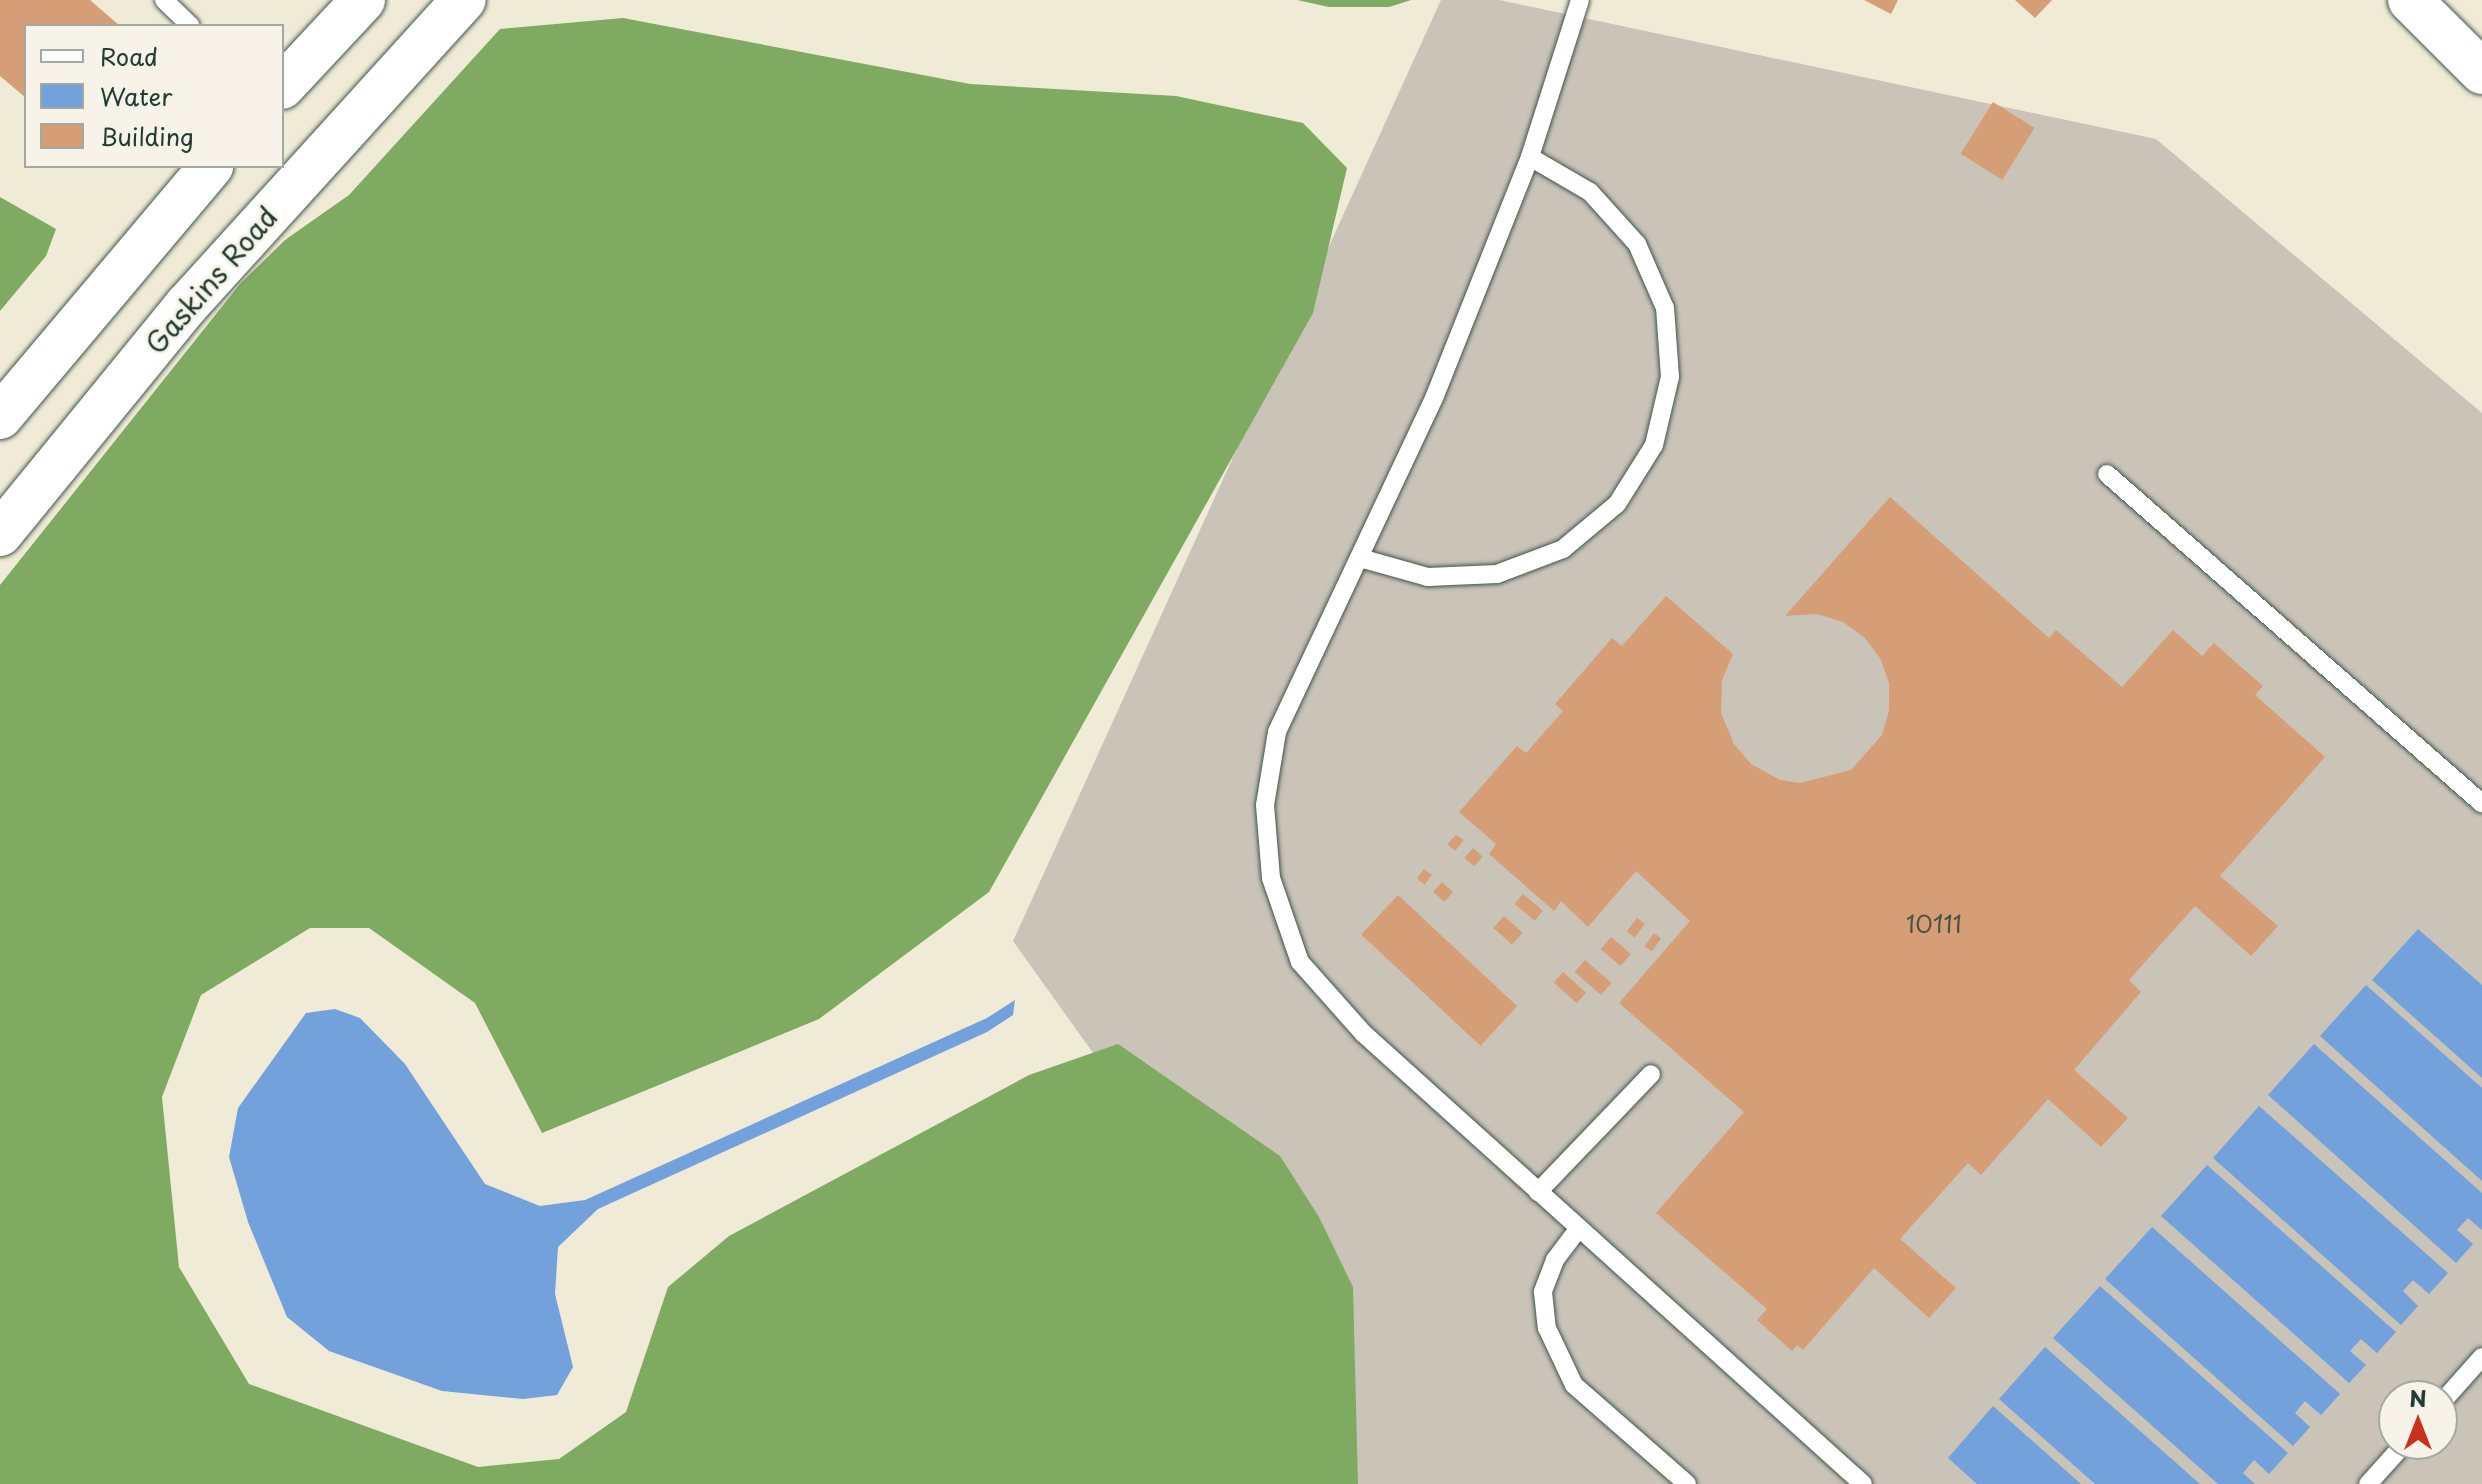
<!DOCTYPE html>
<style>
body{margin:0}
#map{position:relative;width:2482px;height:1484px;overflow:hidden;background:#f0ebd6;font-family:"Playpen Sans",sans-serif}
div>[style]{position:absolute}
.industrial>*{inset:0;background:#cac3b8}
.forest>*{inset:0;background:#7faa62}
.water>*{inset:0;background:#72a1db}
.building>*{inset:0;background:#d69e76;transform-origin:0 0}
.roads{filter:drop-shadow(0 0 2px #3e574c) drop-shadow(0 0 2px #3e574c)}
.lane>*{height:18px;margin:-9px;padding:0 9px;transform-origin:9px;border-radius:9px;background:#fff}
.secondary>*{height:44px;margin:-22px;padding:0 22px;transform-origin:22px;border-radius:22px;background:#fff}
.primary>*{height:44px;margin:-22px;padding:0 22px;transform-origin:22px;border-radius:22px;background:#fff}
span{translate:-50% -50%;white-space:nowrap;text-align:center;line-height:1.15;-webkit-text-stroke:6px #f7f3e8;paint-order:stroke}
.number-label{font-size:24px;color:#4d5544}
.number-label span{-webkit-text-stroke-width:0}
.street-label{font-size:28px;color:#1f3d34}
.legend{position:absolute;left:24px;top:24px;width:260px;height:144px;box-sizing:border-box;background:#f7f3e8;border:2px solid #a1aaa0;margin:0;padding:10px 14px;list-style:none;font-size:24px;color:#1f3d34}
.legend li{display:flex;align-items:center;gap:16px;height:40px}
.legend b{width:40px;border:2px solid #a1aaa0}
.north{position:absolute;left:2378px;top:1380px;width:80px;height:80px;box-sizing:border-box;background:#f7f3e8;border:2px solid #a1aaa0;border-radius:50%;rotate:0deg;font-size:22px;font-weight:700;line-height:32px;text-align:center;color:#1f3d34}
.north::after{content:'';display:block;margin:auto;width:28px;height:36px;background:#c8321e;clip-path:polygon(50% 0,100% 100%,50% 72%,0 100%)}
</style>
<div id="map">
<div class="industrial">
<i style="clip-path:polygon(evenodd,1441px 0,1499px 0,2156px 139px,2482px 413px,2482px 1484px,1300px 1484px,1279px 1313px,1013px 941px,1441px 0,2394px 1396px,2442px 1396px,2442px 1444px,2394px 1444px,2394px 1396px)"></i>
</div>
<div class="forest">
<i style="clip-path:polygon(1297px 0,1411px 0,1389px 7px,1329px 7px)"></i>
<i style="clip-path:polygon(623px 18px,970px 84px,1176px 96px,1303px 123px,1347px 168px,1313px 313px,989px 892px,819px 1019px,542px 1133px,475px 1003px,369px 928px,310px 928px,201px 995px,162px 1097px,179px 1267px,249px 1384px,478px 1467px,559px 1459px,626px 1412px,668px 1287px,729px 1236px,1029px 1075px,1118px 1044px,1280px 1156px,1319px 1217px,1353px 1287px,1358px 1484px,0 1484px,0 585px,240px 284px,285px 240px,349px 195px,500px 29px)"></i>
<i style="clip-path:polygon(0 197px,56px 229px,46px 256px,0 311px)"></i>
</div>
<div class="water">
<i style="clip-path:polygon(2418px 929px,2482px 985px,2482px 1078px,2372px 980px)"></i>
<i style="clip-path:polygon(2366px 985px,2482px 1088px,2482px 1181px,2320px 1036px)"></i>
<i style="clip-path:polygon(1015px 1000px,1013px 1015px,987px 1032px,598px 1209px,558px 1247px,555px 1294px,573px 1367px,557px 1395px,523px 1399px,442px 1391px,329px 1351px,287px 1317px,248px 1222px,229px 1157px,238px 1108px,306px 1013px,335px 1009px,360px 1018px,405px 1064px,485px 1184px,540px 1206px,585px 1200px,987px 1018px)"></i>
<i style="clip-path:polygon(2314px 1044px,2482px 1193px,2482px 1230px,2468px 1218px,2457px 1230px,2473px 1244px,2456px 1263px,2268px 1095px)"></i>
<i style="clip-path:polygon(2259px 1106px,2448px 1273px,2429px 1294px,2413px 1280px,2403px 1291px,2418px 1306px,2401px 1325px,2213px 1158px)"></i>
<i style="clip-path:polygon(2207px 1165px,2396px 1332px,2377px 1353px,2361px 1339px,2350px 1351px,2366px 1365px,2349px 1383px,2161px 1216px)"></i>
<i style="clip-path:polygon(2152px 1227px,2340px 1394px,2321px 1415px,2305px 1401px,2295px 1413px,2310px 1427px,2293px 1446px,2105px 1279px)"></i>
<i style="clip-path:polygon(2100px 1286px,2288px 1453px,2269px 1474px,2254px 1460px,2243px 1473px,2255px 1484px,2218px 1484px,2053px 1338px)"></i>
<i style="clip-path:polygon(2045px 1347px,2200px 1484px,2095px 1484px,1999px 1399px)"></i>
<i style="clip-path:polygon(1993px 1406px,2081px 1484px,1977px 1484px,1948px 1458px)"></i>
</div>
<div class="building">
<i style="clip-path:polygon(0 0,90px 0,120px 26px,26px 26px,26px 98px,0 76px)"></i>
<i style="clip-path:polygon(1864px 0,1898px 0,1891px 14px)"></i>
<i style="clip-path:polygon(2015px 0,2052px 0,2035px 18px)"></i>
<i style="left:1993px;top:102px;width:49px;height:61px;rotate:32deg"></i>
<i style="clip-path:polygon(1890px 497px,2049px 638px,2056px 630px,2122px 687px,2173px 630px,2202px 656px,2214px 643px,2263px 686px,2255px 695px,2325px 757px,2220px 876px,2278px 926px,2251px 956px,2195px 906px,2129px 980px,2141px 992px,2074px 1070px,2128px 1118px,2101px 1147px,2048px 1099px,1981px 1175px,1968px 1163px,1900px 1239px,1956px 1288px,1929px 1318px,1874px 1268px,1803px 1350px,1797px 1345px,1792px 1351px,1757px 1320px,1767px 1309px,1656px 1213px,1744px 1112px,1619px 1003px,1690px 921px,1636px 871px,1588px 927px,1561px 901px,1554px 911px,1489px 854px,1496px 844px,1459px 812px,1517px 746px,1526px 753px,1563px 711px,1555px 704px,1612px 638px,1622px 646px,1666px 596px,1733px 654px,1722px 680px,1721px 713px,1734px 744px,1751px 764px,1780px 780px,1800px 783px,1851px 770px,1882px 735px,1889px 710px,1889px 683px,1880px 658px,1864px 637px,1843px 622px,1817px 614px,1785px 616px)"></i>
<i style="clip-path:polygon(1456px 835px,1464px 840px,1455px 851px,1447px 844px)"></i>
<i style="left:1473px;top:848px;width:13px;height:13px;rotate:42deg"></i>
<i style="left:1424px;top:869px;width:10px;height:12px;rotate:37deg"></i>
<i style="left:1442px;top:882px;width:15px;height:13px;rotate:42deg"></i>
<i style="left:1523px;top:894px;width:26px;height:13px;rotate:40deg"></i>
<i style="left:1398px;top:895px;width:163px;height:54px;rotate:43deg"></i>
<i style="left:1504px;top:916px;width:25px;height:16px;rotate:42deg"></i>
<i style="left:1637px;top:918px;width:10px;height:17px;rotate:37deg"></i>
<i style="left:1654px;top:933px;width:9px;height:16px;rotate:36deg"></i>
<i style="left:1611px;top:937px;width:26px;height:16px;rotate:40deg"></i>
<i style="left:1585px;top:960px;width:35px;height:16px;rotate:41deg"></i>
<i style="left:1563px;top:972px;width:31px;height:14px;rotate:42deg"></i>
</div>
<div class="roads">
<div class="lane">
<i style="left:164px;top:0;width:37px;rotate:44deg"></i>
<i style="left:1580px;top:0;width:165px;rotate:107.7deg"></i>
<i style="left:1530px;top:157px;width:257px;rotate:111.7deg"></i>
<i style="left:1435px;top:396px;width:371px;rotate:115.2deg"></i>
<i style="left:1277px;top:732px;width:74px;rotate:99.3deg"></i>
<i style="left:1265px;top:805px;width:73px;rotate:85.3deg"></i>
<i style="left:1271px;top:878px;width:89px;rotate:71deg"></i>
<i style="left:1300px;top:962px;width:95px;rotate:48.4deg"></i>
<i style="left:1363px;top:1033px;width:673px;rotate:42.05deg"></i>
<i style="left:2107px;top:474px;width:499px;rotate:41.3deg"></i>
<i style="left:1360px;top:558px;width:71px;rotate:15.6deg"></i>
<i style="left:1428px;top:577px;width:69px;rotate:-2.5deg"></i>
<i style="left:1497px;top:574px;width:71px;rotate:-20.7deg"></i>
<i style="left:1563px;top:549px;width:70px;rotate:-39.8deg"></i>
<i style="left:1617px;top:504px;width:70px;rotate:-57.9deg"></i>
<i style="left:1654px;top:445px;width:70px;rotate:-76.8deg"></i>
<i style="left:1670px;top:377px;width:69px;rotate:-94.1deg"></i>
<i style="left:1665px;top:308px;width:70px;rotate:-113.6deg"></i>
<i style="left:1637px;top:244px;width:70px;rotate:-132.1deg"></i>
<i style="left:1590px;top:192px;width:69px;rotate:-149.7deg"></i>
<i style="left:1538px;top:1192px;width:163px;rotate:-46.2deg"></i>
<i style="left:1579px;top:1228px;width:40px;rotate:127deg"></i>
<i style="left:1555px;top:1260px;width:34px;rotate:111deg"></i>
<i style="left:1543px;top:1292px;width:36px;rotate:84deg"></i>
<i style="left:1547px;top:1328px;width:63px;rotate:64.7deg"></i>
<i style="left:1574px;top:1385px;width:150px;rotate:41.2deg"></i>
<i style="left:2442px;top:1402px;width:60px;rotate:-48.4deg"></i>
<i style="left:2368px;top:1484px;width:54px;rotate:-48deg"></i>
</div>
<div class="secondary">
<i style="left:2410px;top:0;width:102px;rotate:45deg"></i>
</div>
<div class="primary">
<i style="left:282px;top:87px;width:119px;rotate:-47deg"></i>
<i style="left:0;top:417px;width:328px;rotate:-49.9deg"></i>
<i style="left:0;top:534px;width:296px;rotate:-50.8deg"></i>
<i style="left:187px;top:305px;width:412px;rotate:-47.8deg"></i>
</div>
</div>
<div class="number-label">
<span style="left:1934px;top:924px">10111</span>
</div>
<div class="street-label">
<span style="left:211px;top:280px;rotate:-49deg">Gaskins Road</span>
</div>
<ul class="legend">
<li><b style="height:10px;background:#fff"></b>Road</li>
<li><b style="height:22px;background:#72a1db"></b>Water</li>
<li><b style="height:22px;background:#d69e76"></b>Building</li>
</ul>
<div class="north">N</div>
</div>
